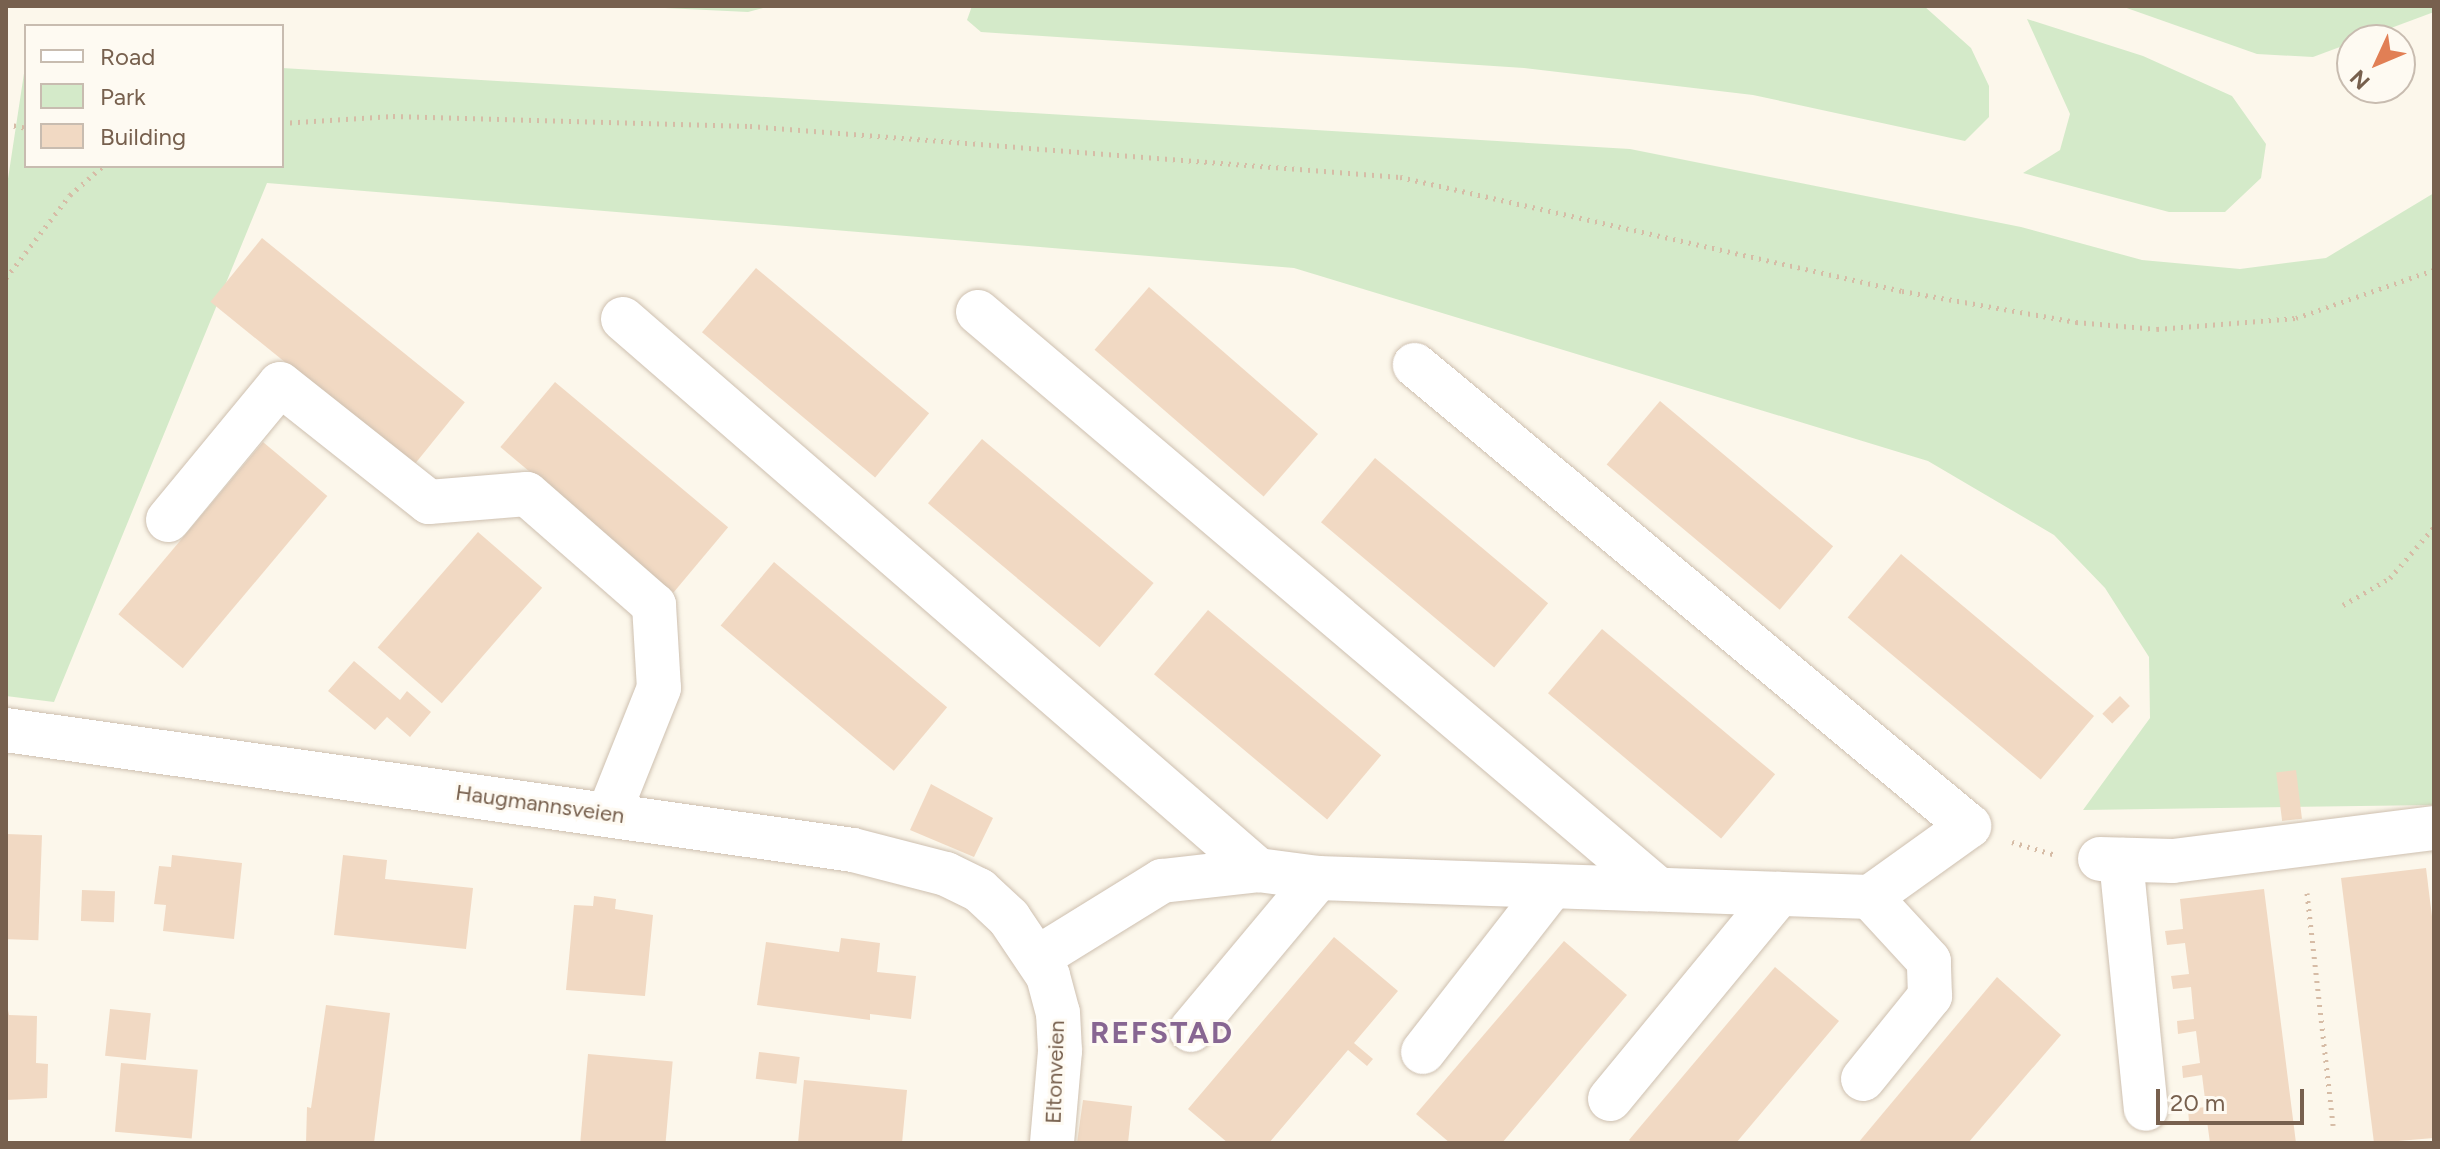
<!DOCTYPE html>
<style>
body{margin:0}
#map{position:relative;width:2440px;height:1149px;overflow:hidden;background:#fcf7eb;font-family:Figtree,sans-serif}
div>[style]{position:absolute}
.green>*{inset:0;background:#d4eac9}
.building>*{inset:0;background:#f1d9c3;transform-origin:0 0}
.path>*{height:5px;margin-top:-2.5px;transform-origin:0;background:repeating-linear-gradient(90deg,#d6bca6 0 2px,transparent 0 8px)}
.roads{filter:drop-shadow(0 0 2px #cec0b0) drop-shadow(0 0 2px #cec0b0)}
.minor>*{height:44px;margin:-22px;padding:0 22px;transform-origin:22px;border-radius:22px;background:#fff}
span{translate:-50% -50%;white-space:nowrap;text-align:center;line-height:1.15;-webkit-text-stroke:6px #fefaf2;paint-order:stroke}
.street-label{font-size:22px;color:#77604e}
.district-label{font-size:30px;color:#876692;font-weight:700;letter-spacing:2px}
.frame{position:absolute;inset:0;border:8px solid #77604e;pointer-events:none}
.legend{position:absolute;left:24px;top:24px;width:260px;height:144px;box-sizing:border-box;background:#fefaf2;border:2px solid #c8bcb0;margin:0;padding:10px 14px;list-style:none;font-size:24px;color:#77604e}
.legend li{display:flex;align-items:center;gap:16px;height:40px}
.legend b{width:40px;border:2px solid #c8bcb0}
.north{position:absolute;left:2336px;top:24px;width:80px;height:80px;box-sizing:border-box;background:#fefaf2;border:2px solid #c8bcb0;border-radius:50%;rotate:226deg;font-size:22px;font-weight:700;line-height:32px;text-align:center;color:#77604e}
.north::after{content:'';display:block;margin:auto;width:28px;height:36px;background:#e17f55;clip-path:polygon(50% 0,100% 100%,50% 72%,0 100%)}
.scale{position:absolute;left:2156px;top:1089px;width:148px;height:36px;box-sizing:border-box;border:4px solid #77604e;border-top:0;padding-left:10px;font-size:24px;line-height:28px;white-space:nowrap;color:#77604e;-webkit-text-stroke:6px #fefaf2;paint-order:stroke}
</style>
<div id="map">
<div class="green">
<i style="clip-path:polygon(623px 6px,771px 6px,748px 12px)"></i>
<i style="clip-path:polygon(972px 6px,1924px 6px,1971px 48px,1989px 86px,1989px 117px,1965px 141px,1753px 95px,1524px 68px,981px 32px,967px 20px)"></i>
<i style="clip-path:polygon(2121px 6px,2434px 6px,2434px 12px,2313px 57px,2257px 54px)"></i>
<i style="clip-path:polygon(2027px 19px,2143px 56px,2232px 96px,2266px 144px,2261px 178px,2225px 212px,2169px 212px,2023px 173px,2060px 150px,2070px 114px)"></i>
<i style="clip-path:polygon(26px 60px,26px 166px,282px 166px,282px 68px,1630px 149px,2021px 227px,2142px 260px,2240px 269px,2326px 258px,2434px 193px,2434px 805px,2083px 810px,2150px 718px,2149px 657px,2105px 588px,2054px 535px,1928px 461px,1294px 268px,267px 183px,54px 702px,6px 696px,6px 192px)"></i>
</div>
<div class="building">
<i style="left:262px;top:238px;width:261px;height:82px;rotate:39deg"></i>
<i style="left:756px;top:268px;width:226px;height:84px;rotate:40deg"></i>
<i style="left:1149px;top:287px;width:224px;height:83px;rotate:41deg"></i>
<i style="left:555px;top:382px;width:226px;height:85px;rotate:40deg"></i>
<i style="left:1660px;top:401px;width:226px;height:83px;rotate:40deg"></i>
<i style="left:982px;top:439px;width:224px;height:84px;rotate:40deg"></i>
<i style="left:263px;top:442px;width:84px;height:225px;rotate:40deg"></i>
<i style="left:1375px;top:458px;width:226px;height:84px;rotate:40deg"></i>
<i style="left:478px;top:532px;width:85px;height:153px;rotate:41deg"></i>
<i style="left:1901px;top:554px;width:252px;height:83px;rotate:40deg"></i>
<i style="left:774px;top:562px;width:226px;height:83px;rotate:40deg"></i>
<i style="left:1208px;top:610px;width:226px;height:84px;rotate:40deg"></i>
<i style="left:1602px;top:629px;width:226px;height:84px;rotate:40deg"></i>
<i style="clip-path:polygon(354px 661px,400px 700px,407px 691px,431px 712px,410px 737px,387px 717px,375px 730px,328px 691px)"></i>
<i style="left:2120px;top:696px;width:14px;height:25px;rotate:45deg"></i>
<i style="left:2296px;top:770px;width:49px;height:20px;rotate:83deg"></i>
<i style="clip-path:polygon(931px 784px,993px 818px,974px 857px,910px 830px)"></i>
<i style="left:6px;top:834px;width:36px;height:105px;rotate:2deg"></i>
<i style="clip-path:polygon(172px 855px,242px 863px,234px 939px,163px 931px,166px 905px,154px 904px,159px 866px,171px 867px)"></i>
<i style="clip-path:polygon(343px 855px,387px 860px,385px 879px,473px 888px,466px 949px,334px 935px)"></i>
<i style="clip-path:polygon(2426px 868px,2434px 933px,2434px 1138px,2374px 1143px,2341px 878px)"></i>
<i style="clip-path:polygon(2264px 889px,2296px 1143px,2210px 1143px,2207px 1121px,2189px 1122px,2188px 1109px,2206px 1107px,2202px 1075px,2183px 1078px,2182px 1066px,2200px 1063px,2196px 1031px,2178px 1034px,2177px 1021px,2194px 1019px,2191px 987px,2173px 989px,2171px 976px,2189px 974px,2185px 943px,2167px 945px,2165px 931px,2183px 929px,2180px 899px)"></i>
<i style="left:82px;top:890px;width:33px;height:31px;rotate:2deg"></i>
<i style="clip-path:polygon(594px 896px,616px 899px,615px 909px,653px 915px,645px 996px,566px 990px,574px 905px,593px 906px)"></i>
<i style="clip-path:polygon(1334px 937px,1398px 991px,1354px 1043px,1373px 1059px,1367px 1066px,1348px 1050px,1269px 1143px,1228px 1143px,1188px 1109px)"></i>
<i style="clip-path:polygon(841px 938px,880px 943px,877px 972px,916px 976px,911px 1019px,870px 1014px,870px 1020px,757px 1005px,766px 942px,839px 952px)"></i>
<i style="clip-path:polygon(1564px 941px,1627px 995px,1502px 1143px,1450px 1143px,1416px 1114px)"></i>
<i style="clip-path:polygon(1775px 967px,1839px 1021px,1736px 1143px,1633px 1143px,1629px 1140px)"></i>
<i style="clip-path:polygon(1997px 977px,2061px 1035px,1968px 1143px,1858px 1143px)"></i>
<i style="clip-path:polygon(6px 1000px,9px 1015px,37px 1016px,36px 1063px,48px 1064px,47px 1098px,6px 1100px)"></i>
<i style="clip-path:polygon(326px 1005px,390px 1013px,374px 1143px,306px 1143px,307px 1107px,311px 1108px)"></i>
<i style="left:110px;top:1009px;width:41px;height:47px;rotate:6deg"></i>
<i style="left:759px;top:1052px;width:41px;height:27px;rotate:7deg"></i>
<i style="left:588px;top:1054px;width:85px;height:89px;rotate:5deg"></i>
<i style="left:121px;top:1063px;width:77px;height:69px;rotate:5deg"></i>
<i style="clip-path:polygon(804px 1080px,907px 1090px,902px 1143px,798px 1143px)"></i>
<i style="clip-path:polygon(1083px 1100px,1132px 1106px,1128px 1143px,1077px 1143px)"></i>
</div>
<div class="path">
<i style="left:282px;top:123px;width:111px;rotate:-3.6deg"></i>
<i style="left:393px;top:116px;width:357px;rotate:1.6deg"></i>
<i style="left:750px;top:126px;width:652px;rotate:4.49deg"></i>
<i style="left:1400px;top:177px;width:515px;rotate:12.79deg"></i>
<i style="left:1902px;top:291px;width:177px;rotate:10.1deg"></i>
<i style="left:2076px;top:322px;width:81px;rotate:4.9deg"></i>
<i style="left:2157px;top:329px;width:139px;rotate:-4.5deg"></i>
<i style="left:2296px;top:318px;width:146px;rotate:-19.2deg"></i>
<i style="left:6px;top:124px;width:20px;rotate:11deg"></i>
<i style="left:6px;top:278px;width:105px;rotate:-52.4deg"></i>
<i style="left:70px;top:195px;width:44px;rotate:-41.3deg"></i>
<i style="left:2343px;top:605px;width:54px;rotate:-29.9deg"></i>
<i style="left:2390px;top:578px;width:67px;rotate:-49.2deg"></i>
<i style="left:2012px;top:842px;width:46px;rotate:16.5deg"></i>
<i style="left:2307px;top:893px;width:234px;rotate:83.6deg"></i>
</div>
<div class="roads">
<div class="minor">
<i style="left:978px;top:312px;width:892px;rotate:40.32deg"></i>
<i style="left:623px;top:319px;width:841px;rotate:40.95deg"></i>
<i style="left:168px;top:520px;width:176px;rotate:-50.5deg"></i>
<i style="left:280px;top:384px;width:190px;rotate:38.4deg"></i>
<i style="left:429px;top:502px;width:98px;rotate:-4.7deg"></i>
<i style="left:527px;top:494px;width:169px;rotate:41.2deg"></i>
<i style="left:654px;top:605px;width:83px;rotate:86.6deg"></i>
<i style="left:659px;top:688px;width:135px;rotate:111.8deg"></i>
<i style="left:6px;top:730px;width:855px;rotate:8.06deg"></i>
<i style="left:853px;top:850px;width:96px;rotate:14.5deg"></i>
<i style="left:946px;top:874px;width:37px;rotate:26deg"></i>
<i style="left:979px;top:890px;width:41px;rotate:43deg"></i>
<i style="left:1009px;top:918px;width:70px;rotate:56.1deg"></i>
<i style="left:1048px;top:976px;width:38px;rotate:75deg"></i>
<i style="left:1058px;top:1013px;width:38px;rotate:87deg"></i>
<i style="left:1060px;top:1051px;width:92px;rotate:95deg"></i>
<i style="left:2100px;top:859px;width:73px;rotate:1.6deg"></i>
<i style="left:2173px;top:861px;width:263px;rotate:-7.2deg"></i>
<i style="left:2121px;top:860px;width:250px;rotate:84.3deg"></i>
<i style="left:1039px;top:957px;width:145px;rotate:-31.7deg"></i>
<i style="left:1162px;top:881px;width:97px;rotate:-6.5deg"></i>
<i style="left:1258px;top:870px;width:61px;rotate:7.6deg"></i>
<i style="left:1318px;top:878px;width:552px;rotate:1.97deg"></i>
<i style="left:1870px;top:897px;width:122px;rotate:-35.6deg"></i>
<i style="left:1969px;top:826px;width:721px;rotate:-140.24deg"></i>
<i style="left:1191px;top:1030px;width:198px;rotate:-50.1deg"></i>
<i style="left:1423px;top:1052px;width:210px;rotate:-52.1deg"></i>
<i style="left:1863px;top:1079px;width:107px;rotate:-51.1deg"></i>
<i style="left:1930px;top:996px;width:35px;rotate:-92deg"></i>
<i style="left:1929px;top:961px;width:87px;rotate:-132.7deg"></i>
<i style="left:1610px;top:1099px;width:266px;rotate:-50.5deg"></i>
</div>
</div>
<div class="street-label">
<span style="left:540px;top:804px;rotate:8deg">Haugmannsveien</span>
<span style="left:1055px;top:1072px;rotate:-88deg">Eltonveien</span>
</div>
<div class="district-label">
<span style="left:1162px;top:1033px">REFSTAD</span>
</div>
<div class="frame"></div>
<ul class="legend">
<li><b style="height:10px;background:#fff"></b>Road</li>
<li><b style="height:22px;background:#d4eac9"></b>Park</li>
<li><b style="height:22px;background:#f1d9c3"></b>Building</li>
</ul>
<div class="north">N</div>
<div class="scale">20 m</div>
</div>
